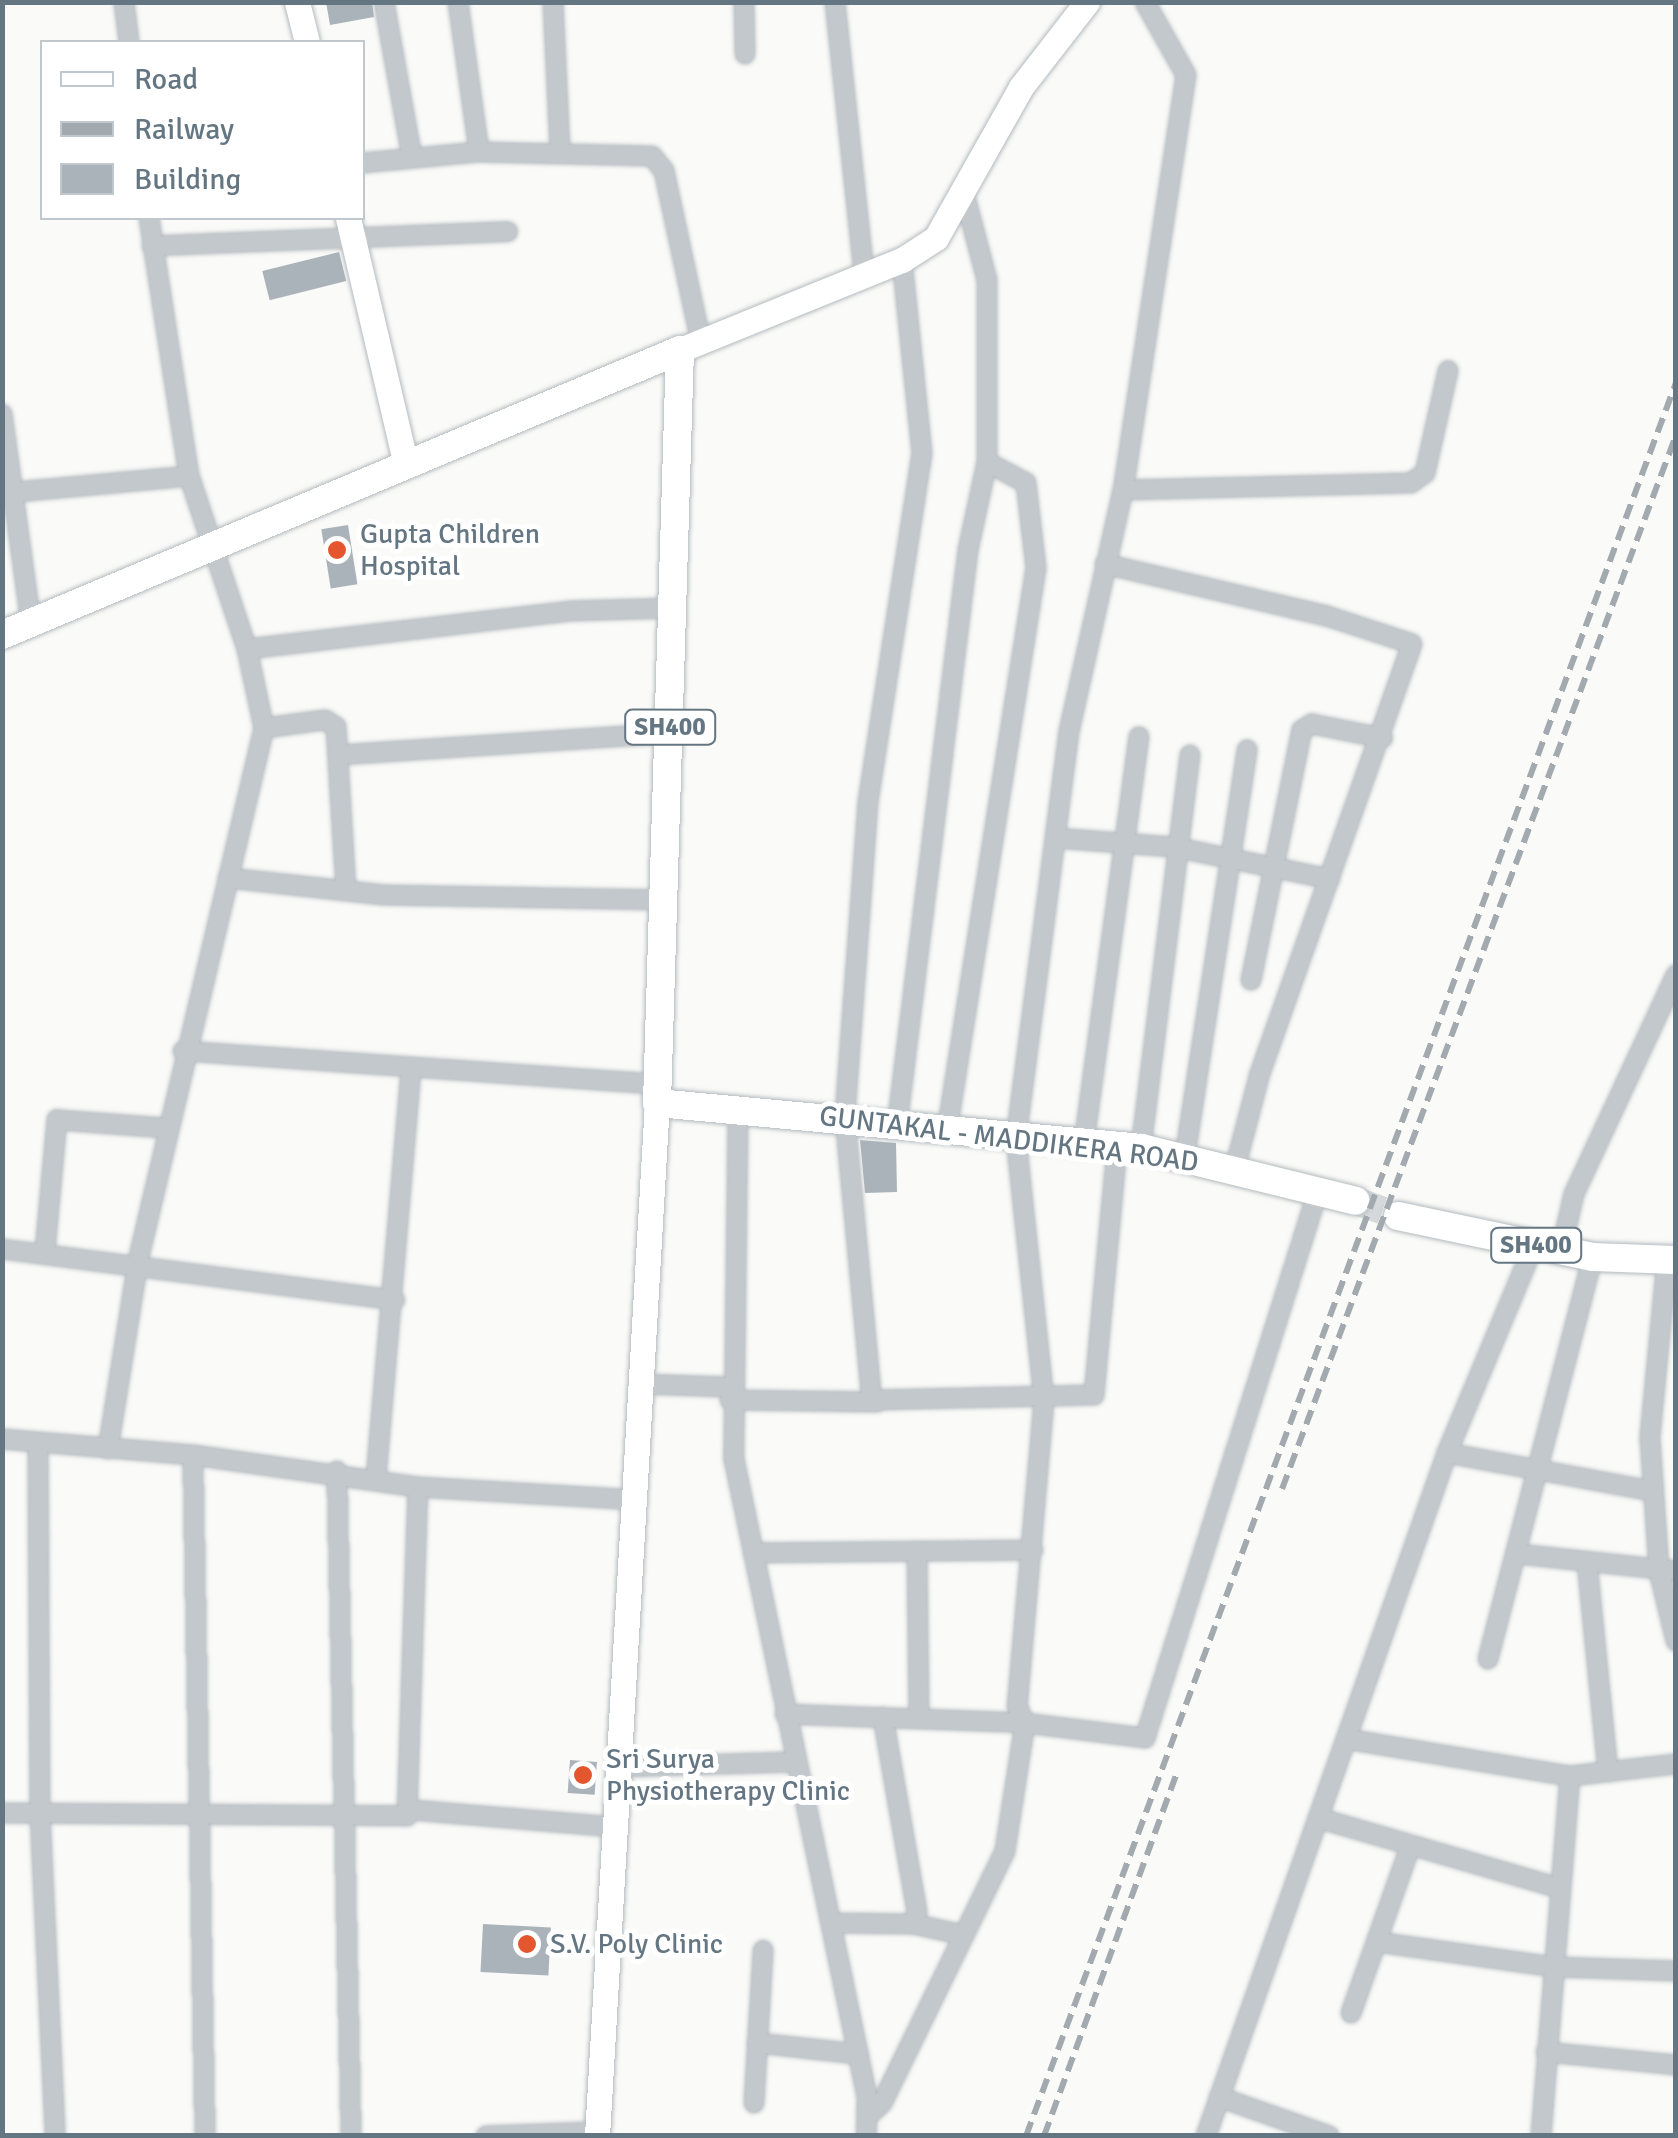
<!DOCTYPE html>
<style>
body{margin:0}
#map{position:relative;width:1678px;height:2138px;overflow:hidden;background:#fafaf8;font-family:Signika,sans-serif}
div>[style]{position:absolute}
.building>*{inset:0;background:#aab3b9;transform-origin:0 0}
.primary-tunnel>*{height:28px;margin-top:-14px;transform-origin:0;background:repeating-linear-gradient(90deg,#d5d9db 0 28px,transparent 0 42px)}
.roads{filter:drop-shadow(0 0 2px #b3babf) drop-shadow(0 0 2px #b3babf)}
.street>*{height:18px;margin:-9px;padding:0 9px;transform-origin:9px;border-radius:9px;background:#c3c8cc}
.secondary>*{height:25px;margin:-12.5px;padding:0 12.5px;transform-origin:12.5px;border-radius:12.5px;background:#fff}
.primary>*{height:28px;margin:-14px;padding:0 14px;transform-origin:14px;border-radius:14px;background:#fff}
.rail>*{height:6px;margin-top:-3px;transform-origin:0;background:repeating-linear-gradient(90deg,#a2aab0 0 15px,transparent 0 23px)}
.dots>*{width:28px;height:28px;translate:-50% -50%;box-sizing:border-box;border:5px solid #fff;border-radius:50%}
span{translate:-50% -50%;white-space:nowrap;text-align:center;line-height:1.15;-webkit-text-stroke:10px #fff;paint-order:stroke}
.shield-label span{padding:2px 8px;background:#fff;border:2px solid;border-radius:8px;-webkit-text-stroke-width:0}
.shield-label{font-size:25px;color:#657683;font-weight:700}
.poi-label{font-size:28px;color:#657683}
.left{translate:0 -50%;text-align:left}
.street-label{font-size:28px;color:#657683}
.frame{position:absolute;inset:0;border:5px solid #657683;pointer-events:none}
.legend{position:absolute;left:40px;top:40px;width:325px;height:180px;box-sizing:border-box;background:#fff;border:2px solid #c1c8cd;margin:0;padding:12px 18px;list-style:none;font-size:30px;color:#657683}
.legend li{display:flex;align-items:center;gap:20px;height:50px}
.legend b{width:50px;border:2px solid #c1c8cd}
</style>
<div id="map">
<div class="building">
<i style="clip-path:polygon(326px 2px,372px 2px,374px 17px,330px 25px)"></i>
<i style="left:339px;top:252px;width:30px;height:79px;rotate:76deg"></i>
<i style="left:348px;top:525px;width:60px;height:27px;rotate:81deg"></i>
<i style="clip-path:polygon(860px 1140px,896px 1143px,897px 1192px,865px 1193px)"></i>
<i style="left:570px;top:1760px;width:27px;height:33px;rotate:4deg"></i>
<i style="left:483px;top:1924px;width:68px;height:48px;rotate:3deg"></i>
</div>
<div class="primary-tunnel">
<i style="left:1356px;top:1201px;width:45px;rotate:19.7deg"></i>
</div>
<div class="roads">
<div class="street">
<i style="left:124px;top:2px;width:40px;rotate:82.9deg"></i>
<i style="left:384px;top:2px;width:158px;rotate:79.8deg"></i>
<i style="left:458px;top:2px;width:151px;rotate:82deg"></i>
<i style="left:553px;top:2px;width:151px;rotate:87.3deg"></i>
<i style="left:744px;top:2px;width:52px;rotate:88.9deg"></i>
<i style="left:835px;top:2px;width:275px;rotate:83.9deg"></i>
<i style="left:1145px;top:2px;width:84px;rotate:60.7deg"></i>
<i style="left:1186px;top:75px;width:420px;rotate:98.6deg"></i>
<i style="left:1123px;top:490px;width:247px;rotate:102.6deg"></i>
<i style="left:1069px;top:731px;width:410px;rotate:97.4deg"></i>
<i style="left:1016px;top:1138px;width:263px;rotate:83.9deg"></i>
<i style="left:1044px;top:1400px;width:307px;rotate:95deg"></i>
<i style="left:1017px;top:1706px;width:19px;rotate:65deg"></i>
<i style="left:1025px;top:1723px;width:121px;rotate:7.1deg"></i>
<i style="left:1145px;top:1738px;width:574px;rotate:-72.45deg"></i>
<i style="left:362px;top:163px;width:118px;rotate:-5.4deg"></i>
<i style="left:479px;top:152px;width:173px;rotate:1.3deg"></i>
<i style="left:652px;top:156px;width:19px;rotate:51deg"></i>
<i style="left:664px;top:171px;width:175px;rotate:77.8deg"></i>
<i style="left:152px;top:246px;width:356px;rotate:-2.3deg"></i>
<i style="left:902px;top:260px;width:194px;rotate:84.1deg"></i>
<i style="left:922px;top:453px;width:353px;rotate:98.8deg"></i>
<i style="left:868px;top:802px;width:316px;rotate:94.2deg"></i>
<i style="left:845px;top:1117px;width:284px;rotate:84.6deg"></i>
<i style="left:872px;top:1400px;width:222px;rotate:-1.3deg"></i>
<i style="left:1094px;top:1395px;width:250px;rotate:-84.7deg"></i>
<i style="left:2px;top:414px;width:211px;rotate:82.1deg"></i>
<i style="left:1123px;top:490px;width:288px;rotate:-1.4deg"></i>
<i style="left:1411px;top:483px;width:17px;rotate:-36deg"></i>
<i style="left:1425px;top:473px;width:105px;rotate:-77.3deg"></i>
<i style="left:17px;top:492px;width:173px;rotate:-5.3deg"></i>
<i style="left:1105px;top:564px;width:228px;rotate:13.2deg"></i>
<i style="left:1327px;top:616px;width:89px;rotate:18.2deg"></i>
<i style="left:1412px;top:644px;width:459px;rotate:109.5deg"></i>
<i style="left:1259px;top:1077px;width:94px;rotate:104.8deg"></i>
<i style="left:247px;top:649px;width:325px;rotate:-6.7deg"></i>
<i style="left:570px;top:611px;width:104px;rotate:-1.7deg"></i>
<i style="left:264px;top:728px;width:62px;rotate:-7.5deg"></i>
<i style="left:325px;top:720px;width:13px;rotate:32deg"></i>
<i style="left:336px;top:727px;width:163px;rotate:86.5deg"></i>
<i style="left:340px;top:755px;width:330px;rotate:-3.8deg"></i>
<i style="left:1055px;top:838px;width:119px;rotate:4.3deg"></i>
<i style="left:1174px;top:847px;width:159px;rotate:11.6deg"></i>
<i style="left:228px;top:878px;width:157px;rotate:6.2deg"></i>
<i style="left:384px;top:895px;width:281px;rotate:1deg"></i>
<i style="left:1251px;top:980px;width:255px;rotate:-78.5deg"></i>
<i style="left:1302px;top:730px;width:12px;rotate:-31deg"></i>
<i style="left:1312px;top:724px;width:72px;rotate:11.2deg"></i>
<i style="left:183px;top:1051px;width:475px;rotate:4deg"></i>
<i style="left:738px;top:1111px;width:348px;rotate:90.7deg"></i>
<i style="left:734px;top:1459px;width:652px;rotate:78.22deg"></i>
<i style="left:867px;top:2097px;width:39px;rotate:91deg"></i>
<i style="left:897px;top:1126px;width:580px;rotate:-82.97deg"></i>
<i style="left:968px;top:550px;width:90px;rotate:-77.8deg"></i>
<i style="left:987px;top:462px;width:182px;rotate:-90deg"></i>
<i style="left:987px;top:280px;width:90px;rotate:-104.8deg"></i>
<i style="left:947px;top:1131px;width:570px;rotate:-81.02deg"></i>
<i style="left:1036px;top:568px;width:86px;rotate:-96.7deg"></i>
<i style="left:1026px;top:483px;width:44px;rotate:-151.7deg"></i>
<i style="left:1084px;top:1143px;width:410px;rotate:-82.3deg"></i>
<i style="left:1141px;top:1148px;width:396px;rotate:-82.9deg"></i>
<i style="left:1185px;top:1156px;width:411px;rotate:-81.3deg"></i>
<i style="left:2px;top:1249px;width:396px;rotate:7.4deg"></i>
<i style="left:45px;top:1251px;width:132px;rotate:-84.8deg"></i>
<i style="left:57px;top:1120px;width:110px;rotate:4.2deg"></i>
<i style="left:1561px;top:1251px;width:58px;rotate:-77.2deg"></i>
<i style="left:1574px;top:1194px;width:242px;rotate:-65deg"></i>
<i style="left:1667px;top:1260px;width:179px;rotate:95.5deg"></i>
<i style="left:1650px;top:1438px;width:133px;rotate:86.1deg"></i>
<i style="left:1659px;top:1571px;width:72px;rotate:76.3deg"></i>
<i style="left:640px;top:1384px;width:89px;rotate:1.9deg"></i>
<i style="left:730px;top:1400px;width:147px;rotate:0.8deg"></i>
<i style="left:2px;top:1439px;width:192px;rotate:4.8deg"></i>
<i style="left:193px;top:1455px;width:227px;rotate:8.1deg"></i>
<i style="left:418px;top:1487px;width:216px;rotate:3.4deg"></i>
<i style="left:38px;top:1443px;width:370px;rotate:89.7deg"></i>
<i style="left:40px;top:1813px;width:323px;rotate:87.3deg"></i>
<i style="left:108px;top:1449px;width:190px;rotate:-80.9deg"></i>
<i style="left:138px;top:1261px;width:548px;rotate:-76.7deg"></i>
<i style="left:264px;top:728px;width:81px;rotate:-102.1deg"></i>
<i style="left:247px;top:649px;width:182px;rotate:-108.5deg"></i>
<i style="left:189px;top:476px;width:261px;rotate:-98.8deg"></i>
<i style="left:1447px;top:1453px;width:209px;rotate:10.5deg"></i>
<i style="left:193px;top:1455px;width:681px;rotate:88.99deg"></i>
<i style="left:337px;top:1471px;width:665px;rotate:88.79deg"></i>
<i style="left:376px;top:1478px;width:412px;rotate:-85.1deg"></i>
<i style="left:917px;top:1551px;width:168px;rotate:89.3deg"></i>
<i style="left:753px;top:1553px;width:280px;rotate:-0.6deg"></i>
<i style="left:1518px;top:1554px;width:159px;rotate:6.1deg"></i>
<i style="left:1587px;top:1562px;width:211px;rotate:84.3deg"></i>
<i style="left:1488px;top:1659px;width:415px;rotate:-75.4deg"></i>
<i style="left:785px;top:1714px;width:240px;rotate:2.1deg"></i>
<i style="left:1025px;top:1723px;width:130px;rotate:98.9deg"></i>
<i style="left:1005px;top:1851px;width:280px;rotate:116deg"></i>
<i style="left:882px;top:2103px;width:18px;rotate:137deg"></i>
<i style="left:883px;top:1717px;width:198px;rotate:80.1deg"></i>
<i style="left:917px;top:1912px;width:13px;rotate:108deg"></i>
<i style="left:1346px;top:1739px;width:227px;rotate:9.4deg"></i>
<i style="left:618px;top:1767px;width:176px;rotate:-1.6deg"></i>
<i style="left:412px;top:1810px;width:204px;rotate:4.8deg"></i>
<i style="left:2px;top:1813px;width:405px;rotate:0.4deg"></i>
<i style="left:407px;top:1816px;width:329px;rotate:-88.1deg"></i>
<i style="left:1318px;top:1818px;width:248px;rotate:16.2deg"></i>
<i style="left:832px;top:1923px;width:81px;rotate:0.7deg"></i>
<i style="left:913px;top:1924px;width:52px;rotate:12.2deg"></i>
<i style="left:1377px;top:1942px;width:180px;rotate:8deg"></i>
<i style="left:1555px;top:1967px;width:121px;rotate:1.9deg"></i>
<i style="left:1351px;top:2013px;width:173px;rotate:-70.4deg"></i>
<i style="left:757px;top:2043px;width:102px;rotate:6.2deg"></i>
<i style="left:1546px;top:2052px;width:131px;rotate:5.7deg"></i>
<i style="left:1219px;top:2097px;width:117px;rotate:19.5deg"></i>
<i style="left:754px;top:2103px;width:153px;rotate:-86.6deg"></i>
<i style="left:486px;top:2136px;width:111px;rotate:-2.1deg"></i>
<i style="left:1206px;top:2136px;width:724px;rotate:-70.56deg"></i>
<i style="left:1447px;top:1453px;width:225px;rotate:-67.3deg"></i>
<i style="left:1541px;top:2136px;width:361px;rotate:-85.4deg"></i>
<i style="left:1570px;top:1776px;width:107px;rotate:-6.5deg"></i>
</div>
<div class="secondary">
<i style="left:297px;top:2px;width:41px;rotate:76deg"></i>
<i style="left:348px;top:218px;width:254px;rotate:76.8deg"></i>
<i style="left:680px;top:350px;width:240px;rotate:-22.1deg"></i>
<i style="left:902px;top:260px;width:40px;rotate:-32.9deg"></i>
<i style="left:936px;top:238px;width:173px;rotate:-60.6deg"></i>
<i style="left:1021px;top:87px;width:108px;rotate:-52.2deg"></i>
<i style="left:597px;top:2136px;width:1035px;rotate:-86.68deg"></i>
</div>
<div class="primary">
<i style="left:2px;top:635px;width:735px;rotate:-22.8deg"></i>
<i style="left:680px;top:350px;width:753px;rotate:91.75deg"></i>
<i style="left:657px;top:1103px;width:486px;rotate:5.3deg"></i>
<i style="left:1141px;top:1148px;width:221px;rotate:13.8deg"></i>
<i style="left:1398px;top:1216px;width:199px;rotate:11.9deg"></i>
<i style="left:1593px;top:1257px;width:83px;rotate:2.1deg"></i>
</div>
</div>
<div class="rail">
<i style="left:1282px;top:1489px;width:1125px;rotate:-69.5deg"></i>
<i style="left:1026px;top:2136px;width:1870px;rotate:-69.66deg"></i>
<i style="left:1044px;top:2136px;width:384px;rotate:-69.9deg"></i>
</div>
<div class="dots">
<i style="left:337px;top:550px;background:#e4572e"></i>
<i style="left:583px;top:1775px;background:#e4572e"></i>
<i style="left:527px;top:1944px;background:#e4572e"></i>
</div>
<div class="shield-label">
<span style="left:670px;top:727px">SH400</span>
<span style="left:1536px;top:1245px">SH400</span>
</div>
<div class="poi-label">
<span class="left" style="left:360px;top:550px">Gupta Children<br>Hospital</span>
<span class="left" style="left:606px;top:1775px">Sri Surya<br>Physiotherapy Clinic</span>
<span class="left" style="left:550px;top:1944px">S.V. Poly Clinic</span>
</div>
<div class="street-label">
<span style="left:1009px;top:1139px;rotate:7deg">GUNTAKAL - MADDIKERA ROAD</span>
</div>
<div class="frame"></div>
<ul class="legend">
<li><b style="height:12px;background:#fff"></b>Road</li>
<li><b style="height:12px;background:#a2aab0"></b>Railway</li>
<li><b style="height:28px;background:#aab3b9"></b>Building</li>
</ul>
</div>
